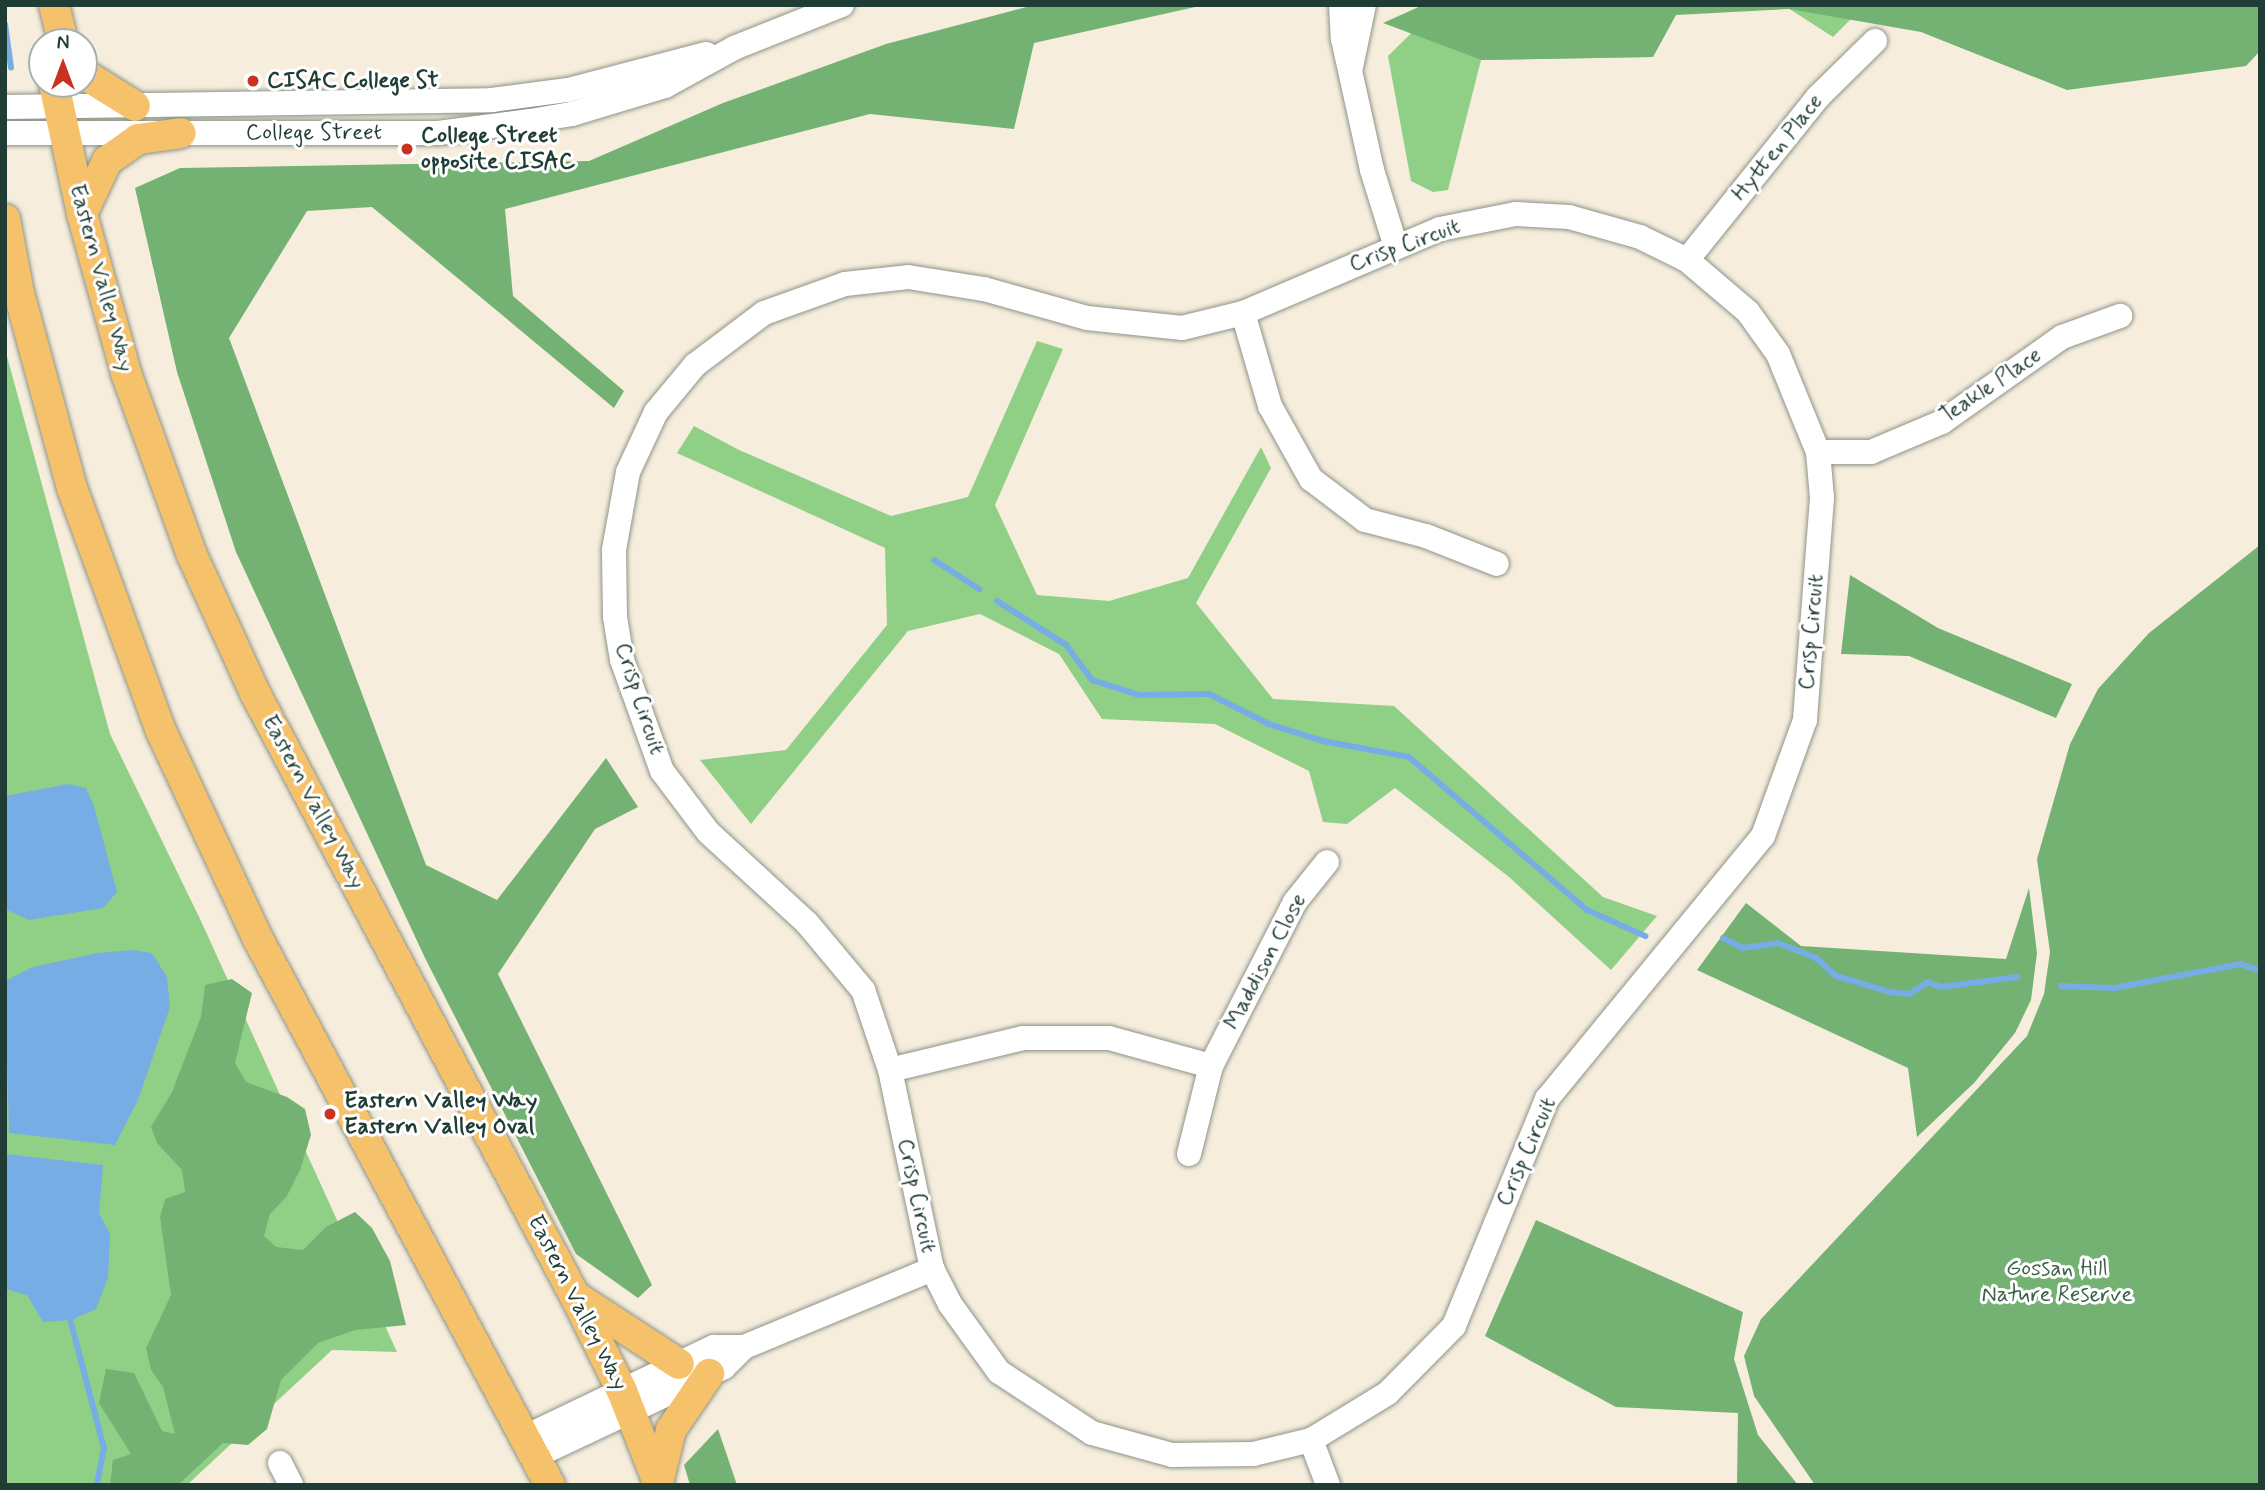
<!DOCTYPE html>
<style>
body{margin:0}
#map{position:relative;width:2265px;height:1490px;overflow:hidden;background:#f7eddd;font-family:Mynerve,sans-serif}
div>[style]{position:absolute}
.green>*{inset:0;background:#90cf86}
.forest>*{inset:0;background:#74b273}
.water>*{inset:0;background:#77ade5}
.stream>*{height:6px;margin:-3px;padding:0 3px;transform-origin:3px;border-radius:3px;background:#77ade5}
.roads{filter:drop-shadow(0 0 2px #8b9588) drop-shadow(0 0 2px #8b9588)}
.minor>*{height:24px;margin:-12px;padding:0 12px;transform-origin:12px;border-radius:12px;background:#fff}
.major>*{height:30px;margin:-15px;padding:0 15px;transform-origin:15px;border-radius:15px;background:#f6c16b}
.dots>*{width:19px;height:19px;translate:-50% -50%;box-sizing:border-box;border:4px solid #fff;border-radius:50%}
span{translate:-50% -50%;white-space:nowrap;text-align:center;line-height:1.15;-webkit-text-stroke:6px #fff;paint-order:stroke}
.poi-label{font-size:23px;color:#1f3d34;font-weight:700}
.left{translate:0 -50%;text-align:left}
.street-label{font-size:23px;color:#1f3d34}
.park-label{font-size:23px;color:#3b6248}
.frame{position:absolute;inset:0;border:7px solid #1f3d34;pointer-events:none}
.north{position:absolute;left:28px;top:28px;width:70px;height:70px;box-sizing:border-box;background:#fff;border:2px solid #a5b1ae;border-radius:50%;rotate:0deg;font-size:19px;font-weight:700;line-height:28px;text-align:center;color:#1f3d34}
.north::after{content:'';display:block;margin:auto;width:24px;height:32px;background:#c8321e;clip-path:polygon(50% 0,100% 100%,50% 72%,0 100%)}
</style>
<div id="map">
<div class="green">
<i style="clip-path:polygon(1440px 5px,1865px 5px,1833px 37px,1788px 8px,1676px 14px,1652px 57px,1481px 60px,1448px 190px,1433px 192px,1411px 181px,1388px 56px)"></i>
<i style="clip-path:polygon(1037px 341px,1063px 349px,995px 505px,1037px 595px,1109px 601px,1188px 578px,1261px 447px,1271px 468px,1196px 603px,1273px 699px,1394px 706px,1603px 897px,1657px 916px,1611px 970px,1509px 877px,1395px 788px,1347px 824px,1323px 822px,1309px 771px,1215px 724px,1102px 719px,1059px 654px,980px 614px,908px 631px,751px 824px,700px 760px,786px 750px,887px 625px,885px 548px,677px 453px,694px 426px,739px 450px,891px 516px,968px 497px)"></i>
<i style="clip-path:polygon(5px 349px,110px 734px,201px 921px,397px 1352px,332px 1350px,187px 1485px,5px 1485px)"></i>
</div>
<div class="forest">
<i style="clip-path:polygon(1034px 5px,1204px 5px,1034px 43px,1014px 129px,870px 114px,505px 209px,513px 296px,624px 391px,614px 408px,372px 207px,307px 211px,229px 338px,426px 865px,497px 900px,606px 758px,638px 807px,595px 829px,498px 974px,652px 1285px,638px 1298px,576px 1254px,425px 958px,236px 552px,177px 372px,135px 188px,180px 168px,589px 161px,723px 103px,886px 44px)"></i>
<i style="clip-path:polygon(1423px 5px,2260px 5px,2260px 51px,2246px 66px,2067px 90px,1921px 32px,1789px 9px,1676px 15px,1653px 57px,1482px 60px,1383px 23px)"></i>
<i style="clip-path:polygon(2260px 545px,2260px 1485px,1815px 1485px,1754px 1396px,1744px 1356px,1761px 1319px,2027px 1036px,2044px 994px,2050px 952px,2037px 859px,2070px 744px,2098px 689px,2149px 633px)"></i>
<i style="clip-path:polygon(1850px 575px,1938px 628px,2072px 684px,2056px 718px,1909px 656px,1841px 654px)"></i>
<i style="clip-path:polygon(2029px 888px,2037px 953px,2031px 1000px,2015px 1033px,1974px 1083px,1917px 1137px,1908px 1068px,1697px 970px,1746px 903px,1801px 946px,2006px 959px)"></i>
<i style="clip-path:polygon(232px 979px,252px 993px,235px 1063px,246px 1082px,287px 1097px,305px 1109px,311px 1135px,300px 1170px,287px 1196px,270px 1214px,264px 1236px,276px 1247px,303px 1250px,326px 1227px,355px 1212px,372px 1228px,390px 1261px,406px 1325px,355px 1330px,318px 1343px,281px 1380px,267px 1429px,248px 1445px,223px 1443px,178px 1485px,110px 1485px,113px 1460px,131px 1454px,99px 1403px,106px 1369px,134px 1373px,162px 1431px,175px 1434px,163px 1387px,151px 1370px,146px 1348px,171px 1295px,160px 1217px,165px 1199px,185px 1192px,182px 1170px,157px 1143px,151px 1127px,172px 1092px,201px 1017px,205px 985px)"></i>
<i style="clip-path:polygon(1536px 1220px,1743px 1312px,1734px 1359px,1758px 1435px,1798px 1485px,1737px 1485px,1738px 1413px,1616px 1407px,1485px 1336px)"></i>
<i style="clip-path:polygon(718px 1429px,737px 1485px,690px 1485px,684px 1465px)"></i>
</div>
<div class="water">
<i style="clip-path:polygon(68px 784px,86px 788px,94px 806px,117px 892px,103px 908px,29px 920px,5px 909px,5px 796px)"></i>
<i style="clip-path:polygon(132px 950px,152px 953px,167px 977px,170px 1007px,138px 1100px,115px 1145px,9px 1133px,5px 981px,33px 967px,98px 953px)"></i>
<i style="clip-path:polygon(5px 1154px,103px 1165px,99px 1213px,110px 1234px,108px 1278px,96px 1309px,71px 1320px,43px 1322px,27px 1295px,5px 1289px)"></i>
</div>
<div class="stream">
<i style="left:5px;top:24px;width:44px;rotate:82.2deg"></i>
<i style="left:934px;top:560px;width:54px;rotate:32.8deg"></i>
<i style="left:997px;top:601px;width:82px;rotate:32.5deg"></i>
<i style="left:1066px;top:645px;width:44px;rotate:53.4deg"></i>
<i style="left:1092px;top:680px;width:49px;rotate:17.7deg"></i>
<i style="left:1139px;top:695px;width:70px;rotate:-0.8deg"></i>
<i style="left:1209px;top:694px;width:67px;rotate:26.6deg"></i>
<i style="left:1269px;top:724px;width:57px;rotate:17.5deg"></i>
<i style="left:1323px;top:741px;width:87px;rotate:10.5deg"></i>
<i style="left:1409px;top:757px;width:235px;rotate:40.7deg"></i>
<i style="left:1587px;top:910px;width:64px;rotate:24.1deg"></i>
<i style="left:1723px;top:938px;width:22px;rotate:27deg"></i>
<i style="left:1743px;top:948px;width:35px;rotate:-8deg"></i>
<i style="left:1778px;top:943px;width:41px;rotate:21.5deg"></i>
<i style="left:1816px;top:958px;width:27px;rotate:42deg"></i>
<i style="left:1836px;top:976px;width:56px;rotate:16.5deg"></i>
<i style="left:1890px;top:992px;width:19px;rotate:6deg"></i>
<i style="left:1909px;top:994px;width:22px;rotate:-32deg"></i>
<i style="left:1928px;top:982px;width:14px;rotate:21deg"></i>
<i style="left:1941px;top:987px;width:77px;rotate:-7.5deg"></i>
<i style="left:2061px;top:986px;width:53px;rotate:2.2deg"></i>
<i style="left:2114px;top:988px;width:129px;rotate:-10.7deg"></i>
<i style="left:2241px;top:964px;width:20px;rotate:20deg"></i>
<i style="left:69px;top:1315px;width:138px;rotate:75.3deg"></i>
<i style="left:104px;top:1448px;width:38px;rotate:101deg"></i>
</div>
<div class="roads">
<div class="minor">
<i style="left:1341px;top:5px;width:34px;rotate:87deg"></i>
<i style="left:1343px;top:39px;width:134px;rotate:77.5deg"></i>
<i style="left:1372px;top:170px;width:81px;rotate:72.7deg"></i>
<i style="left:1351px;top:67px;width:63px;rotate:-78.2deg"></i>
<i style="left:5px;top:107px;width:487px;rotate:-0.8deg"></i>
<i style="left:492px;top:100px;width:77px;rotate:-7.5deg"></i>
<i style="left:568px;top:90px;width:143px;rotate:-14.6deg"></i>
<i style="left:5px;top:133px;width:433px"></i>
<i style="left:438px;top:133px;width:93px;rotate:-7.4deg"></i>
<i style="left:530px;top:121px;width:43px;rotate:-9.5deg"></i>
<i style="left:572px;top:114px;width:97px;rotate:-16.8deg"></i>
<i style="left:665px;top:86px;width:79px;rotate:-28.8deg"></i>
<i style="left:734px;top:48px;width:116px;rotate:-21.7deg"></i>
<i style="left:1516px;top:214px;width:53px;rotate:3.2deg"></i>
<i style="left:1569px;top:217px;width:74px;rotate:15.7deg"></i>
<i style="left:1640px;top:237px;width:52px;rotate:26.1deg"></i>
<i style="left:1687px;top:260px;width:80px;rotate:40.4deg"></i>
<i style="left:1748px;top:312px;width:52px;rotate:54.5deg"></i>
<i style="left:1778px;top:354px;width:106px;rotate:67.8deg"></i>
<i style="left:1818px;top:452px;width:46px;rotate:85deg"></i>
<i style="left:1822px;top:498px;width:223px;rotate:94.4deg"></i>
<i style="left:1805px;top:720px;width:123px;rotate:109.9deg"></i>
<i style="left:1763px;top:836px;width:340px;rotate:129.4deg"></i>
<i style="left:1547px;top:1099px;width:245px;rotate:112.3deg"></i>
<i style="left:1454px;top:1326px;width:94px;rotate:134.6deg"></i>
<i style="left:1388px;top:1393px;width:90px;rotate:148.6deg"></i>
<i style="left:1311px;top:1440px;width:60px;rotate:166.4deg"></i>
<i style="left:1253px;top:1454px;width:81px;rotate:179.3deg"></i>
<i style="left:1172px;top:1455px;width:83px;rotate:-164.6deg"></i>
<i style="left:1092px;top:1433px;width:111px;rotate:-146.7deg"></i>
<i style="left:999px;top:1372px;width:84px;rotate:-125.8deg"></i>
<i style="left:950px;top:1304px;width:39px;rotate:-117deg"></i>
<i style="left:932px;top:1269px;width:203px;rotate:-101.9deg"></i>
<i style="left:890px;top:1070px;width:84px;rotate:-108.6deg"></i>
<i style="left:863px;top:990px;width:87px;rotate:-129.9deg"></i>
<i style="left:807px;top:923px;width:134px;rotate:-137.4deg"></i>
<i style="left:708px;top:832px;width:76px;rotate:-127deg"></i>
<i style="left:662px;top:771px;width:118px;rotate:-109.8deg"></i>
<i style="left:622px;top:660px;width:44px;rotate:-99.2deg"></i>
<i style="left:615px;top:617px;width:67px;rotate:-90.9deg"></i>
<i style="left:614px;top:550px;width:79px;rotate:-79.8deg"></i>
<i style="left:628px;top:472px;width:66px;rotate:-65deg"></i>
<i style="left:656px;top:412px;width:61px;rotate:-50.3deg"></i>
<i style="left:695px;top:365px;width:86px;rotate:-37deg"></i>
<i style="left:764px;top:313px;width:86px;rotate:-19.7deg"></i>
<i style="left:845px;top:284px;width:63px;rotate:-6.3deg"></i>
<i style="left:908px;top:277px;width:77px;rotate:9deg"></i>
<i style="left:984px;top:289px;width:107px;rotate:15.7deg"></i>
<i style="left:1087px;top:318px;width:96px;rotate:6deg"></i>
<i style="left:1182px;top:328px;width:63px;rotate:-13.8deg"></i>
<i style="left:1243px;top:313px;width:214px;rotate:-23.1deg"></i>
<i style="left:1440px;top:229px;width:77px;rotate:-11.2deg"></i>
<i style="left:1687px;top:260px;width:209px;rotate:-51.2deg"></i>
<i style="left:1818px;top:97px;width:80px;rotate:-44.5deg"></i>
<i style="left:1243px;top:313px;width:97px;rotate:73.8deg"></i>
<i style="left:1270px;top:406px;width:84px;rotate:60.7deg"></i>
<i style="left:1311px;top:479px;width:68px;rotate:37.2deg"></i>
<i style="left:1365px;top:520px;width:63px;rotate:14.7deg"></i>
<i style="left:1426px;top:536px;width:76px;rotate:21.5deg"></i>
<i style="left:1818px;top:452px;width:53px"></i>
<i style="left:1871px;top:452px;width:77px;rotate:-22.9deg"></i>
<i style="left:1942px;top:422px;width:147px;rotate:-35.3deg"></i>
<i style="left:2062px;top:337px;width:62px;rotate:-19.9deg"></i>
<i style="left:890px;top:1070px;width:137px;rotate:-13.5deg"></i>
<i style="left:1023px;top:1038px;width:86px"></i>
<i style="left:1109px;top:1038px;width:106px;rotate:15.4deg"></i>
<i style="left:1189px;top:1154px;width:91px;rotate:-76deg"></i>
<i style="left:1211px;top:1066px;width:184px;rotate:-62.9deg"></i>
<i style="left:1295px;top:902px;width:51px;rotate:-51.3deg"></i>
<i style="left:527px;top:1436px;width:207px;rotate:-25.5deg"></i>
<i style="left:714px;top:1347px;width:30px"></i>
<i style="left:1311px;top:1440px;width:48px;rotate:69.3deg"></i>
<i style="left:536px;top:1456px;width:208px;rotate:-25.3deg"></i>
<i style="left:724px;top:1367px;width:28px;rotate:-45deg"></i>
<i style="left:744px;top:1347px;width:204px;rotate:-22.5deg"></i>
<i style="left:280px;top:1463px;width:25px;rotate:63deg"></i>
</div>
<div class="major">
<i style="left:54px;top:5px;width:38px;rotate:76deg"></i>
<i style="left:84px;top:74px;width:60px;rotate:32.1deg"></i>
<i style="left:54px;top:84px;width:133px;rotate:77.8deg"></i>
<i style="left:82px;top:214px;width:165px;rotate:74.5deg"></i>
<i style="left:126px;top:373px;width:191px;rotate:70.1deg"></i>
<i style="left:191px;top:553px;width:154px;rotate:65.4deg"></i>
<i style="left:255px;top:693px;width:689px;rotate:62.06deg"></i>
<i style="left:578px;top:1302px;width:99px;rotate:63.7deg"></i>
<i style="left:622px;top:1391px;width:101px;rotate:68.5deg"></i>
<i style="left:82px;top:214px;width:59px;rotate:-64.7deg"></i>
<i style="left:107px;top:161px;width:38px;rotate:-35deg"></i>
<i style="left:138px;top:139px;width:43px;rotate:-7.9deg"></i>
<i style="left:5px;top:219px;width:75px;rotate:79.3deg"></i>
<i style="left:19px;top:293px;width:202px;rotate:74.8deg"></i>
<i style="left:72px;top:488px;width:259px;rotate:69.9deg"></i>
<i style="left:161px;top:731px;width:230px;rotate:65deg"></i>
<i style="left:258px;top:939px;width:619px;rotate:61.86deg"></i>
<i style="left:575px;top:1296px;width:124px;rotate:33.2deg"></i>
<i style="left:658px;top:1483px;width:55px;rotate:-76.2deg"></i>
<i style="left:671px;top:1430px;width:68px;rotate:-55.8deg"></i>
</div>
</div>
<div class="dots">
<i style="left:253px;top:81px;background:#c8321e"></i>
<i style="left:407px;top:149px;background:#c8321e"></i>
<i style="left:330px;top:1114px;background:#c8321e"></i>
</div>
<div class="poi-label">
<span class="left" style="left:267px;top:81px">CISAC College St</span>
<span class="left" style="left:421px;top:149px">College Street<br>opposite CISAC</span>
<span class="left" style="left:344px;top:1114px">Eastern Valley Way<br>Eastern Valley Oval</span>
</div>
<div class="street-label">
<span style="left:314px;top:133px">College Street</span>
<span style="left:1778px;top:148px;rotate:-51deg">Hytten Place</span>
<span style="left:1405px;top:246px;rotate:-20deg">Crisp Circuit</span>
<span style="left:101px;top:278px;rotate:75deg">Eastern Valley Way</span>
<span style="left:1991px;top:386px;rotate:-34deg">Teakle Place</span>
<span style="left:1812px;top:632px;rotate:-85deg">Crisp Circuit</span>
<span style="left:639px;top:699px;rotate:72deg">Crisp Circuit</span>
<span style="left:313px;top:802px;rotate:62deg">Eastern Valley Way</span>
<span style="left:1266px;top:962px;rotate:-62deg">Maddison Close</span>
<span style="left:1527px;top:1152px;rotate:-66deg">Crisp Circuit</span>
<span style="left:916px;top:1196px;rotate:78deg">Crisp Circuit</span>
<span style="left:577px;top:1303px;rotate:63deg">Eastern Valley Way</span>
</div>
<div class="park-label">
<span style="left:2057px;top:1282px">Gossan Hill<br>Nature Reserve</span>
</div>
<div class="frame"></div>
<div class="north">N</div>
</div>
